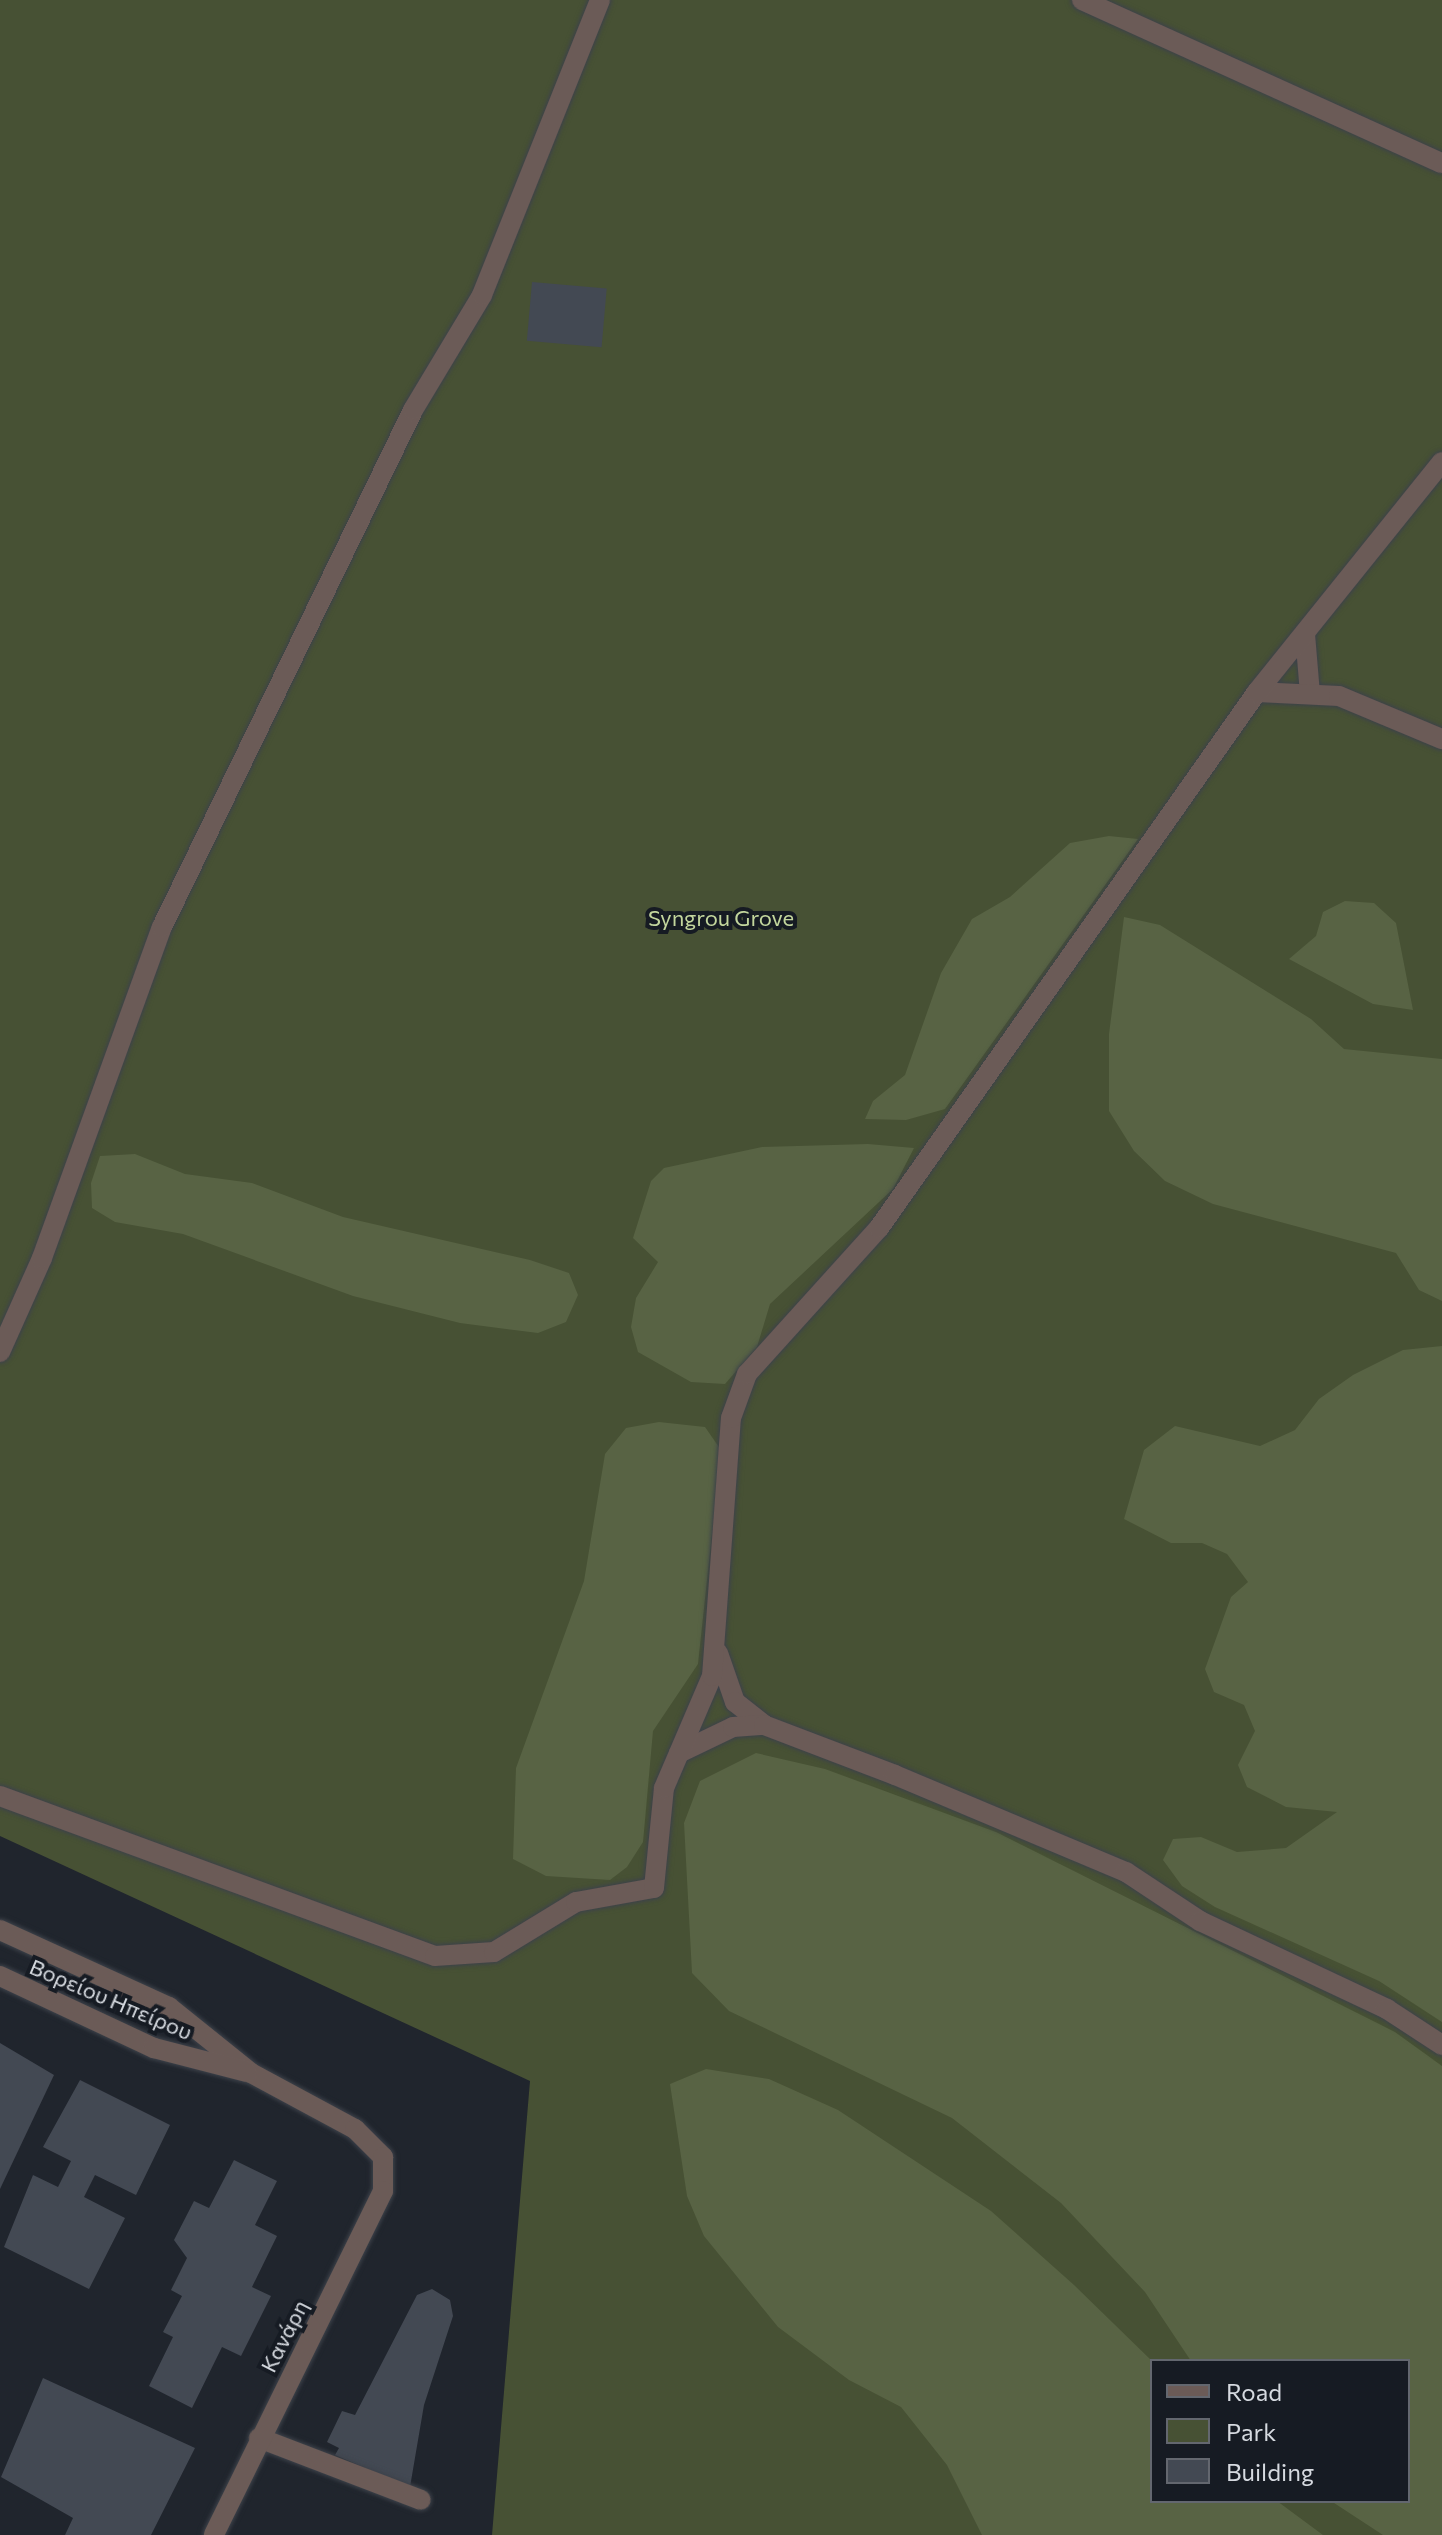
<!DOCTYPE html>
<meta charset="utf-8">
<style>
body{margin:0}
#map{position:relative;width:1442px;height:2535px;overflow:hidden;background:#20252d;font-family:Commissioner,sans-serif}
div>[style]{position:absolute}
.green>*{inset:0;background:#475134}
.forest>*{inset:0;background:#586344}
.building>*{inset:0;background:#434953;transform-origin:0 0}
.roads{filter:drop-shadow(0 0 2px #3d424a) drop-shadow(0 0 2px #3d424a)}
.service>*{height:20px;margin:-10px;padding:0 10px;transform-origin:10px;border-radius:10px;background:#6b5b57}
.minor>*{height:20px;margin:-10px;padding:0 10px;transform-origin:10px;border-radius:10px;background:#6b5b57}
span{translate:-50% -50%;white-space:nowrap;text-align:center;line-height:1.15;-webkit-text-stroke:8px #161b23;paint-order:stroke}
.park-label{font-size:22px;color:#c3d69d}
.street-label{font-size:22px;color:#d6dae0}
.legend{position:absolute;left:1150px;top:2359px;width:260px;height:144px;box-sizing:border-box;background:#161b23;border:2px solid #63676f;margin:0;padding:10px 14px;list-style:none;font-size:24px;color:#d6dae0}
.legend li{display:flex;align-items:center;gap:16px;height:40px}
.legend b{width:40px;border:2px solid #63676f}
</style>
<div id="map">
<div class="green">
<i style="clip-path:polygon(evenodd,0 0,1442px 0,1442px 2535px,492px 2535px,530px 2081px,0 1836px,0 0,1152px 2361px,1408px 2361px,1408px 2501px,1152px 2501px,1152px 2361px)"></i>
</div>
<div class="forest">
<i style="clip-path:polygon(1109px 836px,1138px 839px,945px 1109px,906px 1120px,865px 1119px,873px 1101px,905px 1075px,941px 973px,972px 919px,1010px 897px,1070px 843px)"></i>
<i style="clip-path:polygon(1345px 901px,1374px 903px,1396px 923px,1413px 1010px,1373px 1004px,1289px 959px,1316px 936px,1323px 912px)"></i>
<i style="clip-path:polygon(1124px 917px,1160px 925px,1311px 1019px,1344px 1049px,1442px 1059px,1442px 1301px,1419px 1290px,1396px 1253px,1213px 1204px,1165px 1181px,1134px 1151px,1109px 1111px,1109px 1034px)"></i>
<i style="clip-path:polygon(868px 1144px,914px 1148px,893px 1189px,770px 1304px,757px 1347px,725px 1384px,691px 1382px,638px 1352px,631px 1327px,636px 1298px,658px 1262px,633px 1238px,651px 1181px,664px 1168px,762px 1147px)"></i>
<i style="clip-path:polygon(135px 1154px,185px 1174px,252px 1183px,343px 1217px,530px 1260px,569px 1273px,578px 1295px,566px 1322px,538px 1333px,460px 1323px,353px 1296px,183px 1234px,115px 1222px,92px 1208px,91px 1183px,100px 1156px)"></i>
<i style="clip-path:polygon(1442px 1346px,1442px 2022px,1379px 1981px,1215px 1907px,1182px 1886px,1163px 1860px,1173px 1839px,1201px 1837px,1237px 1852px,1286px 1848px,1337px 1812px,1286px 1807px,1247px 1787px,1238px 1765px,1255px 1731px,1244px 1705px,1214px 1692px,1205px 1669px,1231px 1597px,1248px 1582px,1227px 1554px,1202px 1543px,1171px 1543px,1124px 1519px,1144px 1450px,1175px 1426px,1260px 1446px,1295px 1430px,1319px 1399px,1353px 1375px,1403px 1350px)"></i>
<i style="clip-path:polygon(659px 1422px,705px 1427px,721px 1450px,698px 1664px,653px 1731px,643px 1842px,627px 1867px,610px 1880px,546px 1876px,513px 1859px,516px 1768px,584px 1581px,605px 1454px,626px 1428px)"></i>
<i style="clip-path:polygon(756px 1753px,825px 1769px,996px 1832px,1395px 2032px,1442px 2066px,1442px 2535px,1383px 2535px,1331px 2501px,1408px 2501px,1408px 2361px,1191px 2361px,1145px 2292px,1061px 2203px,952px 2118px,729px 2011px,692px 1973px,684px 1823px,700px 1781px)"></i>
<i style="clip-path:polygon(706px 2069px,769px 2079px,838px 2110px,991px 2211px,1074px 2285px,1152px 2361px,1152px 2501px,1277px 2501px,1323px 2535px,982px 2535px,947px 2465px,901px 2407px,849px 2380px,778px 2327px,704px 2236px,687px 2196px,670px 2084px)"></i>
</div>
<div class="building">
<i style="left:532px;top:282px;width:75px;height:59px;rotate:5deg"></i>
<i style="clip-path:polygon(0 2043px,54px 2075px,0 2189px)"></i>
<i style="clip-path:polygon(80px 2080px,170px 2125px,136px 2195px,95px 2175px,84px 2197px,125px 2218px,89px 2289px,4px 2247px,33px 2175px,58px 2187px,71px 2161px,43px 2147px)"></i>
<i style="clip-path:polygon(234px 2160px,277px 2181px,255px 2225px,277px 2236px,252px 2287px,271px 2296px,241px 2356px,222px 2347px,192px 2408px,149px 2386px,173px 2337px,163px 2332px,182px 2296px,171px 2290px,187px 2258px,174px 2240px,194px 2201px,209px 2208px)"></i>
<i style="clip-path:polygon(432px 2289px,450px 2300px,453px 2316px,424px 2405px,410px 2487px,335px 2455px,339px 2448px,327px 2442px,342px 2411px,355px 2415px,417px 2295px)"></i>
<i style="clip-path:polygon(43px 2378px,195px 2448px,151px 2535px,65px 2535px,73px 2518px,1px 2477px)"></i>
</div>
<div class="roads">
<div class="service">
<i style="left:1305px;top:634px;width:59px;rotate:85.2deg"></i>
<i style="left:1257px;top:692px;width:82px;rotate:2.8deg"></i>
<i style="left:1339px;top:696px;width:112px;rotate:22.7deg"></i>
<i style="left:718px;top:1653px;width:52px;rotate:70.9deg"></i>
<i style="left:735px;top:1702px;width:37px;rotate:38deg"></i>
<i style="left:679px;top:1753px;width:60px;rotate:-25.7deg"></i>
<i style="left:733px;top:1727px;width:31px;rotate:-4deg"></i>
<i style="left:764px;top:1725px;width:140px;rotate:20.9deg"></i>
<i style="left:895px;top:1775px;width:251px;rotate:22.8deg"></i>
<i style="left:1126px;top:1872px;width:89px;rotate:33.5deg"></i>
<i style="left:1200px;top:1921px;width:207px;rotate:25.2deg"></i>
<i style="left:1387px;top:2009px;width:66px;rotate:33.2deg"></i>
<i style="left:0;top:1796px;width:463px;rotate:20.2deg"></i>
<i style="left:435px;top:1956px;width:59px;rotate:-3.9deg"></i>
<i style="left:494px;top:1952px;width:96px;rotate:-31.4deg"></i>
<i style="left:576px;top:1902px;width:79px;rotate:-10.2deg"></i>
<i style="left:654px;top:1888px;width:100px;rotate:-84.3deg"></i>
<i style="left:664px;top:1788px;width:122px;rotate:-66.8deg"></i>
<i style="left:712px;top:1676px;width:259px;rotate:-85.8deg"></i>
<i style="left:731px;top:1418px;width:47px;rotate:-70deg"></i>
<i style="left:747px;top:1374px;width:197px;rotate:-47.9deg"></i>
<i style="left:879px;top:1228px;width:656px;rotate:-54.81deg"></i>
<i style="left:1257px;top:692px;width:295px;rotate:-51.2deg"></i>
<i style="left:259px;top:2438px;width:173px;rotate:20.9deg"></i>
</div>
<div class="minor">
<i style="left:1082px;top:0;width:395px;rotate:24.4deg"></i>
<i style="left:0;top:1352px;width:103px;rotate:-65.9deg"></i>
<i style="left:42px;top:1258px;width:352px;rotate:-70.1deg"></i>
<i style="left:162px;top:927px;width:575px;rotate:-64.1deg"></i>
<i style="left:413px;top:410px;width:134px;rotate:-59deg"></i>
<i style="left:482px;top:295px;width:318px;rotate:-68.2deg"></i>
<i style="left:0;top:1930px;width:186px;rotate:24.5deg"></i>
<i style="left:169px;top:2007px;width:105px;rotate:38.8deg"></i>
<i style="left:251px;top:2073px;width:118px;rotate:28.3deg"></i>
<i style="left:355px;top:2129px;width:40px;rotate:45deg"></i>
<i style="left:383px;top:2157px;width:34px;rotate:90deg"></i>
<i style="left:383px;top:2191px;width:383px;rotate:116.2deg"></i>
<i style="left:0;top:1976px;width:170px;rotate:25.1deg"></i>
<i style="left:154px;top:2048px;width:96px;rotate:14.5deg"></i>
</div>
</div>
<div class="park-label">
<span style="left:721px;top:918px">Syngrou Grove</span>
</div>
<div class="street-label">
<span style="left:111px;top:1999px;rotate:23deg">Βορείου Ηπείρου</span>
<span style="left:284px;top:2336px;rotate:-63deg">Κανάρη</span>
</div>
<ul class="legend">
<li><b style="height:10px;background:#6b5b57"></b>Road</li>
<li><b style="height:22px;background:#475134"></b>Park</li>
<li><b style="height:22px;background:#434953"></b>Building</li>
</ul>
</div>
